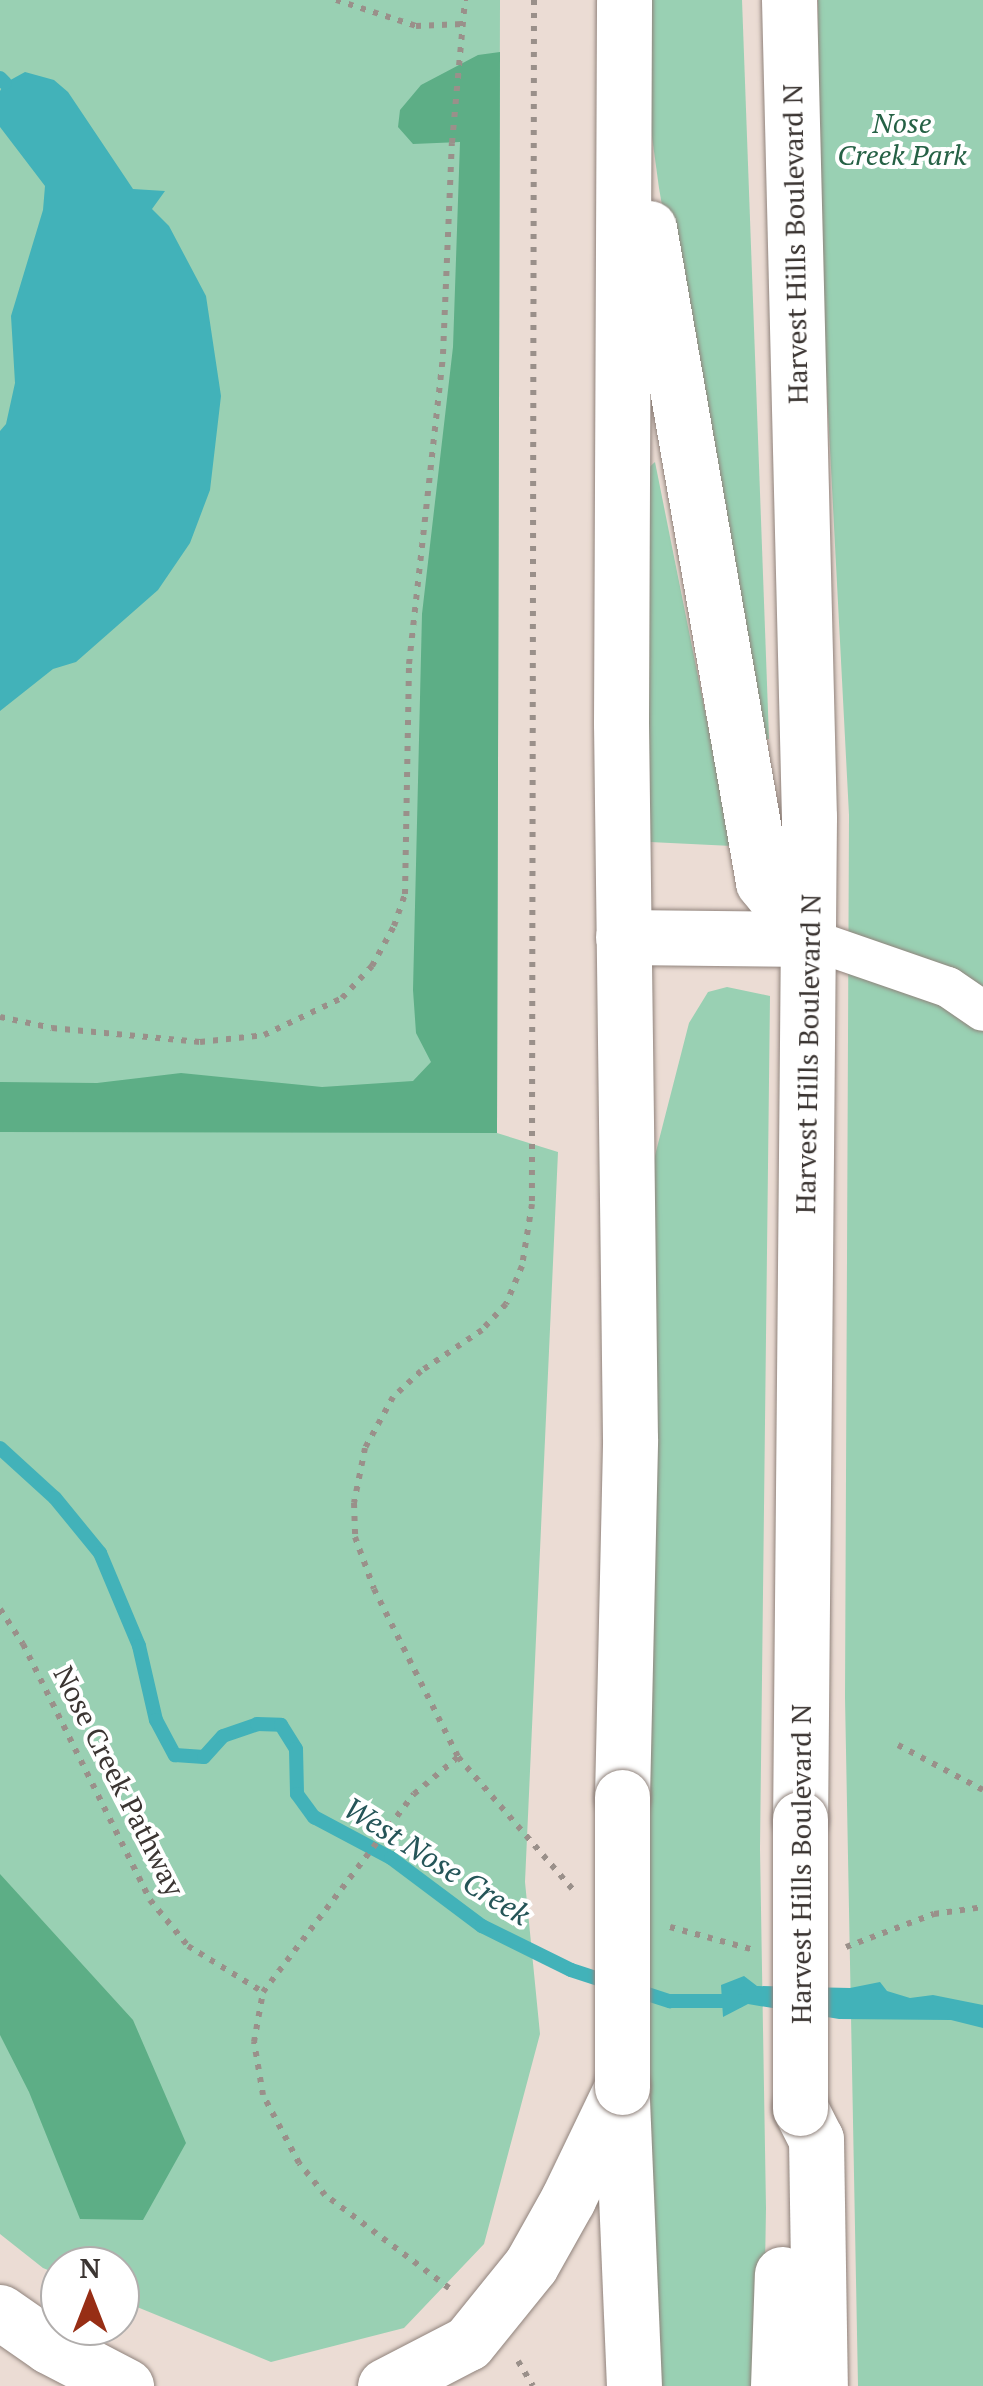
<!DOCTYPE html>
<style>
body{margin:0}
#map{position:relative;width:983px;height:2386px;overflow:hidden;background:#ebdcd4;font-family:"PT Serif",serif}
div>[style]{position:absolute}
.green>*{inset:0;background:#99d0b3}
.forest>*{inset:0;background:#5dae86}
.water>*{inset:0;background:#42b2b9}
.stream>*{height:14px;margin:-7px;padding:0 7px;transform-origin:7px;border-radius:7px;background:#42b2b9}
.path>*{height:6px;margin-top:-3px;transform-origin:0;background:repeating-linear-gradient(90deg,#9a908a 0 5px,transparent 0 13px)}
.roads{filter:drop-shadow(0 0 2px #90837c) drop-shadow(0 0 2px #90837c)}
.minor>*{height:40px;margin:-20px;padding:0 20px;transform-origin:20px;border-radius:20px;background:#fff}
.secondary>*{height:55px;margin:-27.5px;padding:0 27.5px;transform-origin:27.5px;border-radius:27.5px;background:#fff}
.primary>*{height:55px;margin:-27.5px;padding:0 27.5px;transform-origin:27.5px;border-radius:27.5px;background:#fff}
.bridges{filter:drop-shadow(0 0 2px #90837c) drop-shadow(0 0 2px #90837c)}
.secondary-bridge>*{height:55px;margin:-27.5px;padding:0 27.5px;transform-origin:27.5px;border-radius:27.5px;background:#fff}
span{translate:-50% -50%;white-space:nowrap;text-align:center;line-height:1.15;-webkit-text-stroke:8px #fff;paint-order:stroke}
.park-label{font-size:28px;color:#256145;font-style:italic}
.street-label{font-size:28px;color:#3b3532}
.water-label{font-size:30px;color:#255558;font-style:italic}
.north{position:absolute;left:40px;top:2246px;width:100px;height:100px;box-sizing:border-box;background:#fff;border:2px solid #b1aead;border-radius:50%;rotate:0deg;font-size:28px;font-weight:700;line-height:40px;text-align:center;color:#3b3532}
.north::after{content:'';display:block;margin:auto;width:35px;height:45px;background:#972e15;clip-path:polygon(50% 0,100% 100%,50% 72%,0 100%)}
</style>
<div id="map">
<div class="green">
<i style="clip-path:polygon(0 0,500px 0,497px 1133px,558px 1152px,525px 1882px,540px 2034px,484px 2244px,404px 2328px,271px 2362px,120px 2300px,120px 2266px,60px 2266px,60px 2275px,43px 2268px,0 2234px)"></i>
<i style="clip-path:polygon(645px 0,742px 0,769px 739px,754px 738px,659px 188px,644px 78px)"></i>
<i style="clip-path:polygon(818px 0,983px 0,983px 2386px,858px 2386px,845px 1698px,849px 815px,820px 256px)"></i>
<i style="clip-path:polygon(655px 462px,732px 846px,650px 842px,646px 470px)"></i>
<i style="clip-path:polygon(727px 987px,770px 996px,760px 1849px,766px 2208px,763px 2386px,655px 2386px,649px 2111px,651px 1171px,689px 1023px,708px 992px)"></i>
</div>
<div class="forest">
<i style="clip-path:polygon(500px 52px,497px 1133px,0 1132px,0 1082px,97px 1083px,181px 1073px,322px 1087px,413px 1081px,431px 1062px,416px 1033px,413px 990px,422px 614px,453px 347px,460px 142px,413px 144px,398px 127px,400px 110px,421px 85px,478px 55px)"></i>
<i style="clip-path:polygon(0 1874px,133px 2020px,186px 2143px,143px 2220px,80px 2219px,29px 2092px,0 2035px)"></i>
</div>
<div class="water">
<i style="clip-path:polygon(25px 72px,54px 80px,68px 92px,133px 189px,165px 191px,152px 209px,169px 226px,206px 296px,221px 396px,210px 490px,190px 543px,158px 590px,76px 662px,53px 669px,0 711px,0 431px,6px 424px,15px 383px,11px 316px,43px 210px,45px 186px,0 127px,0 91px,5px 83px)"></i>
<i style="clip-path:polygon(744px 1976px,757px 1986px,850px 1988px,880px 1982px,887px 1991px,910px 1998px,933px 1995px,983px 2005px,983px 2028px,951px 2020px,839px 2019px,748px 2004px,723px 2017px,721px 1985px)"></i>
</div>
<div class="stream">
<i style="left:0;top:78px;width:7px;rotate:45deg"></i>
<i style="left:0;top:1448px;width:74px;rotate:42.3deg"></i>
<i style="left:55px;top:1498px;width:71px;rotate:50.7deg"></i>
<i style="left:100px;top:1553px;width:101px;rotate:67.2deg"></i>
<i style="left:139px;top:1646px;width:76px;rotate:77.1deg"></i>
<i style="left:156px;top:1720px;width:40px;rotate:62deg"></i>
<i style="left:175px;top:1755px;width:29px;rotate:4deg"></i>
<i style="left:204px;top:1757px;width:28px;rotate:-48deg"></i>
<i style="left:223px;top:1736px;width:36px;rotate:-19deg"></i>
<i style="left:257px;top:1724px;width:24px;rotate:2deg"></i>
<i style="left:281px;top:1725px;width:28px;rotate:58deg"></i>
<i style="left:296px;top:1749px;width:45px;rotate:88.7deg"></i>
<i style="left:297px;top:1794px;width:29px;rotate:54deg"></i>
<i style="left:314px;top:1817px;width:87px;rotate:28deg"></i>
<i style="left:391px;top:1858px;width:114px;rotate:36.8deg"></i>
<i style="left:482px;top:1926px;width:99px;rotate:26.3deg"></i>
<i style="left:571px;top:1970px;width:42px;rotate:18deg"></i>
<i style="left:632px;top:1989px;width:40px;rotate:18deg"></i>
<i style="left:670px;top:2001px;width:68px"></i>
</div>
<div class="path">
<i style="left:336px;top:0;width:84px;rotate:18deg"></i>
<i style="left:416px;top:26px;width:47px;rotate:-2.4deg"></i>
<i style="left:534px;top:0;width:1204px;rotate:90.1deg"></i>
<i style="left:532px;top:1204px;width:63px;rotate:99.2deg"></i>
<i style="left:522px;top:1266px;width:41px;rotate:112.8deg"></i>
<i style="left:506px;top:1304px;width:35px;rotate:133deg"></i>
<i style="left:482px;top:1330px;width:73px;rotate:146.1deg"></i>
<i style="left:421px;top:1371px;width:38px;rotate:137deg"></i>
<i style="left:393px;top:1397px;width:58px;rotate:118.8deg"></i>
<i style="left:365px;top:1448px;width:56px;rotate:101.3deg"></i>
<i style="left:354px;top:1503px;width:34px;rotate:88deg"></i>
<i style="left:355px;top:1537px;width:55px;rotate:69.9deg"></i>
<i style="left:374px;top:1589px;width:188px;rotate:63.4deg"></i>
<i style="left:458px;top:1757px;width:179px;rotate:49.1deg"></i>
<i style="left:0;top:1017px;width:53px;rotate:11.9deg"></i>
<i style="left:52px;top:1028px;width:149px;rotate:5.4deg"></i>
<i style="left:200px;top:1042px;width:64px;rotate:-6.2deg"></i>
<i style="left:264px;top:1035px;width:86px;rotate:-25.4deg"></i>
<i style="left:342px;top:998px;width:44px;rotate:-46.8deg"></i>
<i style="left:372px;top:966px;width:46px;rotate:-61.2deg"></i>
<i style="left:394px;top:926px;width:34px;rotate:-71deg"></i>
<i style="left:405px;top:894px;width:230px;rotate:-89deg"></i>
<i style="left:409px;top:664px;width:312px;rotate:-83.7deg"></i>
<i style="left:443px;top:354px;width:211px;rotate:-87.6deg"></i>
<i style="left:452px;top:143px;width:144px;rotate:-84.8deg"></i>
<i style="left:0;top:1609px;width:42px;rotate:56.7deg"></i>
<i style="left:23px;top:1644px;width:286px;rotate:63.6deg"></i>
<i style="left:150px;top:1900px;width:60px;rotate:50.4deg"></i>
<i style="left:188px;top:1946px;width:88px;rotate:31.5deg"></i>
<i style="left:898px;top:1745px;width:96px;rotate:27.9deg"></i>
<i style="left:670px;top:1927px;width:87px;rotate:15.3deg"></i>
<i style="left:846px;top:1947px;width:94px;rotate:-20.6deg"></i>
<i style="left:934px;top:1914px;width:49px;rotate:-8.1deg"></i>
<i style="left:449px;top:2288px;width:155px;rotate:-143.1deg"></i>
<i style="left:325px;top:2195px;width:41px;rotate:-129.1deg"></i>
<i style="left:299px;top:2163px;width:77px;rotate:-117.9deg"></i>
<i style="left:263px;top:2095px;width:54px;rotate:-99.6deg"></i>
<i style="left:254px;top:2042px;width:51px;rotate:-79.8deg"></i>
<i style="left:263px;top:1992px;width:249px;rotate:-52.7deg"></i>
<i style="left:414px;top:1794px;width:57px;rotate:-40.1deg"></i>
<i style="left:518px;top:2361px;width:29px;rotate:59deg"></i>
</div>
<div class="roads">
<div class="minor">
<i style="left:809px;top:939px;width:147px;rotate:19.1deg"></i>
<i style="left:948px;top:987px;width:42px;rotate:34.4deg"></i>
</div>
<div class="secondary">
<i style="left:789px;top:0;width:817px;rotate:88.6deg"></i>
<i style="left:809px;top:817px;width:1002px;rotate:90.51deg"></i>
<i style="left:649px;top:228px;width:664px;rotate:80.11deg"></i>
<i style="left:763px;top:882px;width:73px;rotate:51.1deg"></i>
<i style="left:623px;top:937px;width:186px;rotate:0.6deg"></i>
<i style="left:622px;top:1797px;width:358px;rotate:-88.7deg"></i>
<i style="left:630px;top:1439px;width:716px;rotate:-90.72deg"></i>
<i style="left:621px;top:723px;width:723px;rotate:-89.76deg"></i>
</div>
<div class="primary">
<i style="left:622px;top:2100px;width:286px;rotate:87.6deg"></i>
<i style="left:800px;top:2108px;width:35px;rotate:63deg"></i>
<i style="left:816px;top:2139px;width:247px;rotate:89.1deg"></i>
<i style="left:0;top:2312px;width:60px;rotate:34.8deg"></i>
<i style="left:49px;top:2346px;width:87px;rotate:27.5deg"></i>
<i style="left:385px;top:2386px;width:93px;rotate:-27.4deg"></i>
<i style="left:468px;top:2343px;width:100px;rotate:-51.1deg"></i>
<i style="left:531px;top:2265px;width:76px;rotate:-60.7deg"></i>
<i style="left:568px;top:2199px;width:124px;rotate:-64.3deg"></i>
<i style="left:778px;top:2386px;width:112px;rotate:-88deg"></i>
</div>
</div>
<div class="bridges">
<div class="secondary-bridge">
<i style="left:800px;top:1819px;width:289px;rotate:90deg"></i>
<i style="left:622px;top:2087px;width:290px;rotate:-90deg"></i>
</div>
</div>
<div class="park-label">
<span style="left:902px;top:139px">Nose<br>Creek Park</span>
</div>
<div class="street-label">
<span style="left:795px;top:244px;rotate:-91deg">Harvest Hills Boulevard N</span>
<span style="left:808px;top:1054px;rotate:-89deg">Harvest Hills Boulevard N</span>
<span style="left:119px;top:1781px;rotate:63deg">Nose Creek Pathway</span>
<span style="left:801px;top:1864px;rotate:-90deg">Harvest Hills Boulevard N</span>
</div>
<div class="water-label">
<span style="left:437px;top:1861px;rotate:32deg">West Nose Creek</span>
</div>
<div class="north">N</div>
</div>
